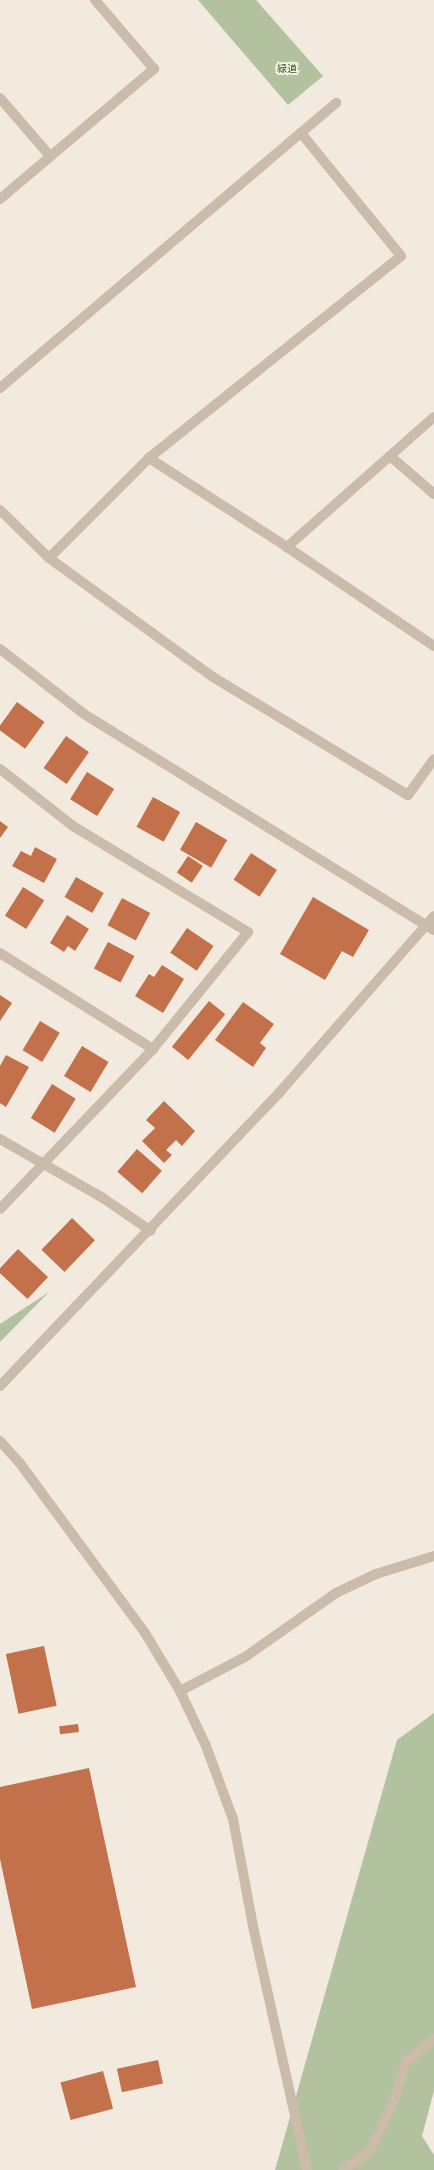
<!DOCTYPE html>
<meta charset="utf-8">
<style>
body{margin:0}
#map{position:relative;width:434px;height:2170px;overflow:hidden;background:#f2eade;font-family:Montserrat,"Noto Sans JP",sans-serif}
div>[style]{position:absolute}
.green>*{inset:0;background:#b2c19e}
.building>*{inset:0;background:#c3714a;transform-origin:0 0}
.minor>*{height:10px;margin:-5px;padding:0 5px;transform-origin:5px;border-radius:5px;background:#cabbaa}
span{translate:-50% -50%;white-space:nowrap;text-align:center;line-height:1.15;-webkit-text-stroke:3.5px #f9f4ea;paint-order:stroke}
.park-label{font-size:10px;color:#43552d}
</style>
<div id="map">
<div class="green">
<i style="clip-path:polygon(198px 0,256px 0,323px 76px,288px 105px)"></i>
<i style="clip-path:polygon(49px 1292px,0 1342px,0 1324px)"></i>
<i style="clip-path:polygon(434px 1713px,434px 2091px,422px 2136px,434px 2155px,434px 2170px,275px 2170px,397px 1740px)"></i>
</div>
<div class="building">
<i style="left:17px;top:702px;width:34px;height:33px;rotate:36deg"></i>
<i style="left:66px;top:736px;width:28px;height:39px;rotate:35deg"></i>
<i style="left:87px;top:772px;width:32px;height:32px;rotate:32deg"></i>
<i style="left:153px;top:797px;width:31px;height:34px;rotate:29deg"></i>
<i style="clip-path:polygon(0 821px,8px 827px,0 838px)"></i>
<i style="left:196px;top:822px;width:36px;height:32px;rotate:30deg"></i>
<i style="clip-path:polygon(35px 847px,57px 859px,44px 883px,12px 866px,21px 851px,31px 856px)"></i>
<i style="left:251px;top:853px;width:31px;height:32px;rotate:33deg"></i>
<i style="left:188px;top:856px;width:18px;height:20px;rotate:34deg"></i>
<i style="left:76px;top:877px;width:32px;height:23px;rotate:30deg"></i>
<i style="left:23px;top:887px;width:25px;height:34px;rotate:32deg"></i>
<i style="clip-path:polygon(313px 897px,369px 930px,353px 957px,342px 951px,325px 980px,280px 954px)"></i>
<i style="left:122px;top:898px;width:32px;height:31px;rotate:28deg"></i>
<i style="clip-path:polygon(67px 915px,89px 929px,75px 951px,68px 946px,64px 952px,50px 943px)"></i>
<i style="left:187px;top:928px;width:32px;height:30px;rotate:34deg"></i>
<i style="left:108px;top:942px;width:30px;height:30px;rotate:28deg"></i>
<i style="clip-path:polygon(162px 965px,184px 979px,163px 1013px,135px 996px,149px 974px,154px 977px)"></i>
<i style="clip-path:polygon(0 995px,12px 1003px,0 1021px)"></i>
<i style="left:209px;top:1001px;width:21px;height:59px;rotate:39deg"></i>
<i style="clip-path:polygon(243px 1002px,274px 1024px,260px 1043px,266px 1048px,253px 1067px,215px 1040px)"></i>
<i style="left:40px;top:1021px;width:23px;height:34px;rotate:31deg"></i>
<i style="left:82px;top:1046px;width:31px;height:35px;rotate:31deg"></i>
<i style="clip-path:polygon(6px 1055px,29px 1067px,6px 1107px,0 1103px,0 1066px)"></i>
<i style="left:52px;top:1084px;width:28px;height:40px;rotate:32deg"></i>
<i style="clip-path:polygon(164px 1101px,195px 1131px,182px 1146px,176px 1140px,166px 1150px,172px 1155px,164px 1163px,142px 1141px,155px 1128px,146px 1120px)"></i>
<i style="left:137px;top:1149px;width:33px;height:30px;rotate:41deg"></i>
<i style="left:72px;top:1218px;width:32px;height:44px;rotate:44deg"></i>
<i style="left:18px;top:1249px;width:41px;height:30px;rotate:43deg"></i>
<i style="left:44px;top:1646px;width:61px;height:39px;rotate:78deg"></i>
<i style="left:78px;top:1724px;width:8px;height:19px;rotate:83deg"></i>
<i style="clip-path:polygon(89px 1768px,136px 1987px,32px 2009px,0 1859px,0 1787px)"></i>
<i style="left:158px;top:2060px;width:24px;height:42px;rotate:78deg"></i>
<i style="left:103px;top:2071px;width:39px;height:44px;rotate:75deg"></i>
</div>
<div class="minor">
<i style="left:0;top:98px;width:77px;rotate:49.2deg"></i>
<i style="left:0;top:199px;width:202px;rotate:-40.2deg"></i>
<i style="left:154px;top:69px;width:91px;rotate:-130.5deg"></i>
<i style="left:0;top:388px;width:441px;rotate:-40.3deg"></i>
<i style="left:390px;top:456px;width:58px;rotate:40.8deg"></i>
<i style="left:149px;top:458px;width:323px;rotate:-38.7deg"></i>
<i style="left:401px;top:256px;width:159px;rotate:-129.1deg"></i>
<i style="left:0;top:510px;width:69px;rotate:44.4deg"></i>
<i style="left:49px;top:558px;width:203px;rotate:36deg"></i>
<i style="left:213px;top:677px;width:228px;rotate:31.2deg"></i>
<i style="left:408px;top:795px;width:44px;rotate:-54.2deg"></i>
<i style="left:287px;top:547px;width:177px;rotate:34deg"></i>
<i style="left:49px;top:558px;width:141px;rotate:-45deg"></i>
<i style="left:149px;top:458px;width:164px;rotate:32.8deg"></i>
<i style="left:287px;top:547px;width:196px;rotate:-41.5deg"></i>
<i style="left:0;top:649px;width:106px;rotate:37.7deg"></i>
<i style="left:84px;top:714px;width:411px;rotate:31.7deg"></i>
<i style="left:0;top:769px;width:93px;rotate:38deg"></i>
<i style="left:73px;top:826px;width:205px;rotate:31.2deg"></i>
<i style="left:248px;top:932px;width:151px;rotate:129.1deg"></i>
<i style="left:153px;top:1049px;width:221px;rotate:133.7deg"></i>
<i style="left:0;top:953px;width:181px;rotate:32.1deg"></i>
<i style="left:0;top:1139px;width:119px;rotate:29.8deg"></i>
<i style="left:103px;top:1198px;width:58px;rotate:34.5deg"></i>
<i style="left:0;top:1386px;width:405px;rotate:-46.4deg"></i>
<i style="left:279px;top:1093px;width:235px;rotate:-48.8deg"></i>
<i style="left:0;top:1441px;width:28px;rotate:48deg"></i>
<i style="left:19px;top:1462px;width:212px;rotate:53.6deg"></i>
<i style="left:145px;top:1633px;width:68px;rotate:58.9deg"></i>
<i style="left:180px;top:1691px;width:61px;rotate:64.7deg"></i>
<i style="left:206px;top:1746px;width:78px;rotate:69.7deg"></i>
<i style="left:233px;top:1819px;width:114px;rotate:79.4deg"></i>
<i style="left:254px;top:1931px;width:245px;rotate:77.5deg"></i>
<i style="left:180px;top:1691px;width:73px;rotate:-27.6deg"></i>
<i style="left:245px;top:1657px;width:111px;rotate:-35.1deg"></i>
<i style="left:336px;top:1593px;width:44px;rotate:-25.4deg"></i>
<i style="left:376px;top:1574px;width:61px;rotate:-17.2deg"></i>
<i style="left:343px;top:2170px;width:32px;rotate:-35deg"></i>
<i style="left:369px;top:2152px;width:54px;rotate:-63.4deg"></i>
<i style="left:393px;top:2104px;width:45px;rotate:-73.2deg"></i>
<i style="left:406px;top:2061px;width:36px;rotate:-38deg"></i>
</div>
<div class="park-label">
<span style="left:287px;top:69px">緑道</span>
</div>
</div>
